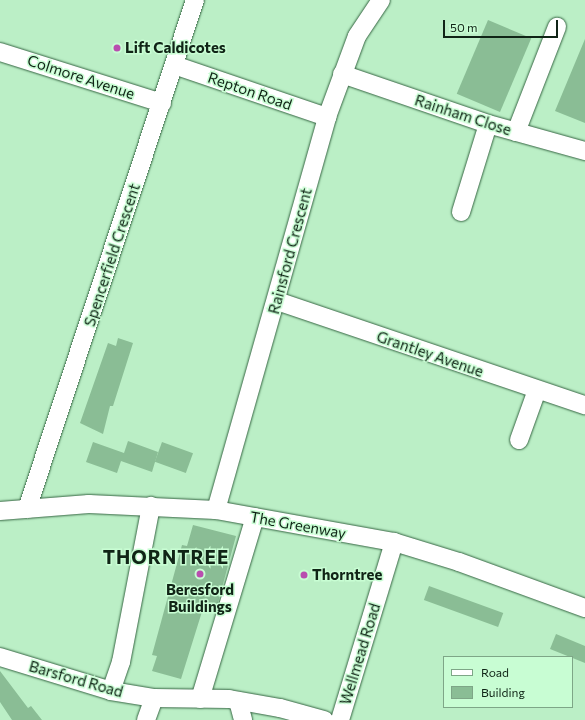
<!DOCTYPE html>
<style>
body{margin:0}
#map{position:relative;width:585px;height:720px;overflow:hidden;background:#bbefc6;font-family:Commissioner,sans-serif}
div>[style]{position:absolute}
.building>*{inset:0;background:#8abd95;transform-origin:0 0}
.roads{filter:drop-shadow(0 0 1px #366643) drop-shadow(0 0 1px #366643)}
.minor>*{height:18px;margin:-9px;padding:0 9px;transform-origin:9px;border-radius:9px;background:#fff}
.dots>*{width:11px;height:11px;translate:-50% -50%;box-sizing:border-box;border:2px solid #c8fdd3;border-radius:50%}
span{translate:-50% -50%;white-space:nowrap;text-align:center;line-height:1.15;-webkit-text-stroke:3px #c8fdd3;paint-order:stroke}
.poi-label{font-size:15px;color:#102416;font-weight:700}
.left{translate:0 -50%;text-align:left}
.street-label{font-size:15px;color:#102416}
.district-label{font-size:19px;color:#102416;font-weight:700;letter-spacing:1px}
.legend{position:absolute;left:443px;top:656px;width:130px;height:52px;box-sizing:border-box;background:#c8fdd3;border:1px solid #7ea687;margin:0;padding:5px 7px;list-style:none;font-size:12px;color:#102416}
.legend li{display:flex;align-items:center;gap:8px;height:20px}
.legend b{width:20px;border:1px solid #7ea687}
.scale{position:absolute;left:443px;top:20px;width:115px;height:18px;box-sizing:border-box;border:2px solid #102416;border-top:0;padding-left:5px;font-size:12px;line-height:14px;white-space:nowrap;color:#102416;-webkit-text-stroke:3px #c8fdd3;paint-order:stroke}
</style>
<div id="map">
<div class="building">
<i style="left:488px;top:20px;width:47px;height:80px;rotate:23deg"></i>
<i style="clip-path:polygon(585px 39px,585px 123px,555px 111px)"></i>
<i style="clip-path:polygon(118px 338px,133px 343px,113px 406px,110px 406px,103px 434px,80px 423px,108px 343px,116px 346px)"></i>
<i style="clip-path:polygon(128px 441px,158px 452px,152px 472px,121px 461px,117px 473px,86px 462px,93px 442px,124px 453px)"></i>
<i style="left:162px;top:442px;width:33px;height:21px;rotate:20deg"></i>
<i style="clip-path:polygon(193px 525px,236px 536px,217px 606px,205px 602px,181px 679px,152px 671px,157px 656px,152px 655px,182px 545px,187px 546px)"></i>
<i style="left:429px;top:586px;width:79px;height:15px;rotate:20deg"></i>
<i style="clip-path:polygon(556px 634px,585px 646px,585px 663px,550px 649px)"></i>
<i style="clip-path:polygon(0 671px,28px 708px,31px 706px,42px 720px,12px 720px,0 702px)"></i>
</div>
<div class="roads">
<div class="minor">
<i style="left:0;top:52px;width:170px;rotate:17.5deg"></i>
<i style="left:174px;top:65px;width:162px;rotate:18.8deg"></i>
<i style="left:342px;top:74px;width:154px;rotate:18.9deg"></i>
<i style="left:488px;top:124px;width:101px;rotate:15.6deg"></i>
<i style="left:516px;top:132px;width:113px;rotate:-68.7deg"></i>
<i style="left:461px;top:212px;width:92px;rotate:-72.9deg"></i>
<i style="left:277px;top:301px;width:325px;rotate:18.7deg"></i>
<i style="left:519px;top:440px;width:53px;rotate:-70.2deg"></i>
<i style="left:27px;top:509px;width:536px;rotate:-71.73deg"></i>
<i style="left:216px;top:510px;width:408px;rotate:-74.2deg"></i>
<i style="left:327px;top:117px;width:86px;rotate:-69.7deg"></i>
<i style="left:357px;top:36px;width:43px;rotate:-56.3deg"></i>
<i style="left:0;top:511px;width:89px;rotate:-4.5deg"></i>
<i style="left:89px;top:504px;width:127px;rotate:2.7deg"></i>
<i style="left:216px;top:510px;width:181px;rotate:10.2deg"></i>
<i style="left:394px;top:542px;width:68px;rotate:17.1deg"></i>
<i style="left:459px;top:562px;width:134px;rotate:20.1deg"></i>
<i style="left:0;top:657px;width:116px;rotate:17deg"></i>
<i style="left:111px;top:691px;width:44px;rotate:9.2deg"></i>
<i style="left:154px;top:698px;width:75px;rotate:0.8deg"></i>
<i style="left:229px;top:699px;width:52px;rotate:10deg"></i>
<i style="left:280px;top:708px;width:46px;rotate:15.3deg"></i>
<i style="left:111px;top:691px;width:31px;rotate:-71deg"></i>
<i style="left:121px;top:662px;width:159px;rotate:-79.1deg"></i>
<i style="left:200px;top:699px;width:190px;rotate:-73.2deg"></i>
<i style="left:238px;top:701px;width:20px;rotate:75deg"></i>
<i style="left:146px;top:720px;width:23px;rotate:-70deg"></i>
<i style="left:340px;top:720px;width:186px;rotate:-73.1deg"></i>
</div>
</div>
<div class="dots">
<i style="left:117px;top:48px;background:#b94eaf"></i>
<i style="left:200px;top:574px;background:#b94eaf"></i>
<i style="left:304px;top:575px;background:#b94eaf"></i>
</div>
<div class="poi-label">
<span class="left" style="left:125px;top:48px">Lift Caldicotes</span>
<span class="left" style="left:312px;top:575px">Thorntree</span>
<span style="left:200px;top:598px">Beresford<br>Buildings</span>
</div>
<div class="street-label">
<span style="left:81px;top:77px;rotate:18deg">Colmore Avenue</span>
<span style="left:250px;top:91px;rotate:19deg">Repton Road</span>
<span style="left:463px;top:115px;rotate:18deg">Rainham Close</span>
<span style="left:290px;top:251px;rotate:-75deg">Rainsford Crescent</span>
<span style="left:112px;top:255px;rotate:-72deg">Spencerfield Crescent</span>
<span style="left:430px;top:354px;rotate:19deg">Grantley Avenue</span>
<span style="left:298px;top:525px;rotate:10deg">The Greenway</span>
<span style="left:360px;top:654px;rotate:-73deg">Wellmead Road</span>
<span style="left:76px;top:679px;rotate:16deg">Barsford Road</span>
</div>
<div class="district-label">
<span style="left:166px;top:557px">THORNTREE</span>
</div>
<ul class="legend">
<li><b style="height:5px;background:#fff"></b>Road</li>
<li><b style="height:11px;background:#8abd95"></b>Building</li>
</ul>
<div class="scale">50 m</div>
</div>
